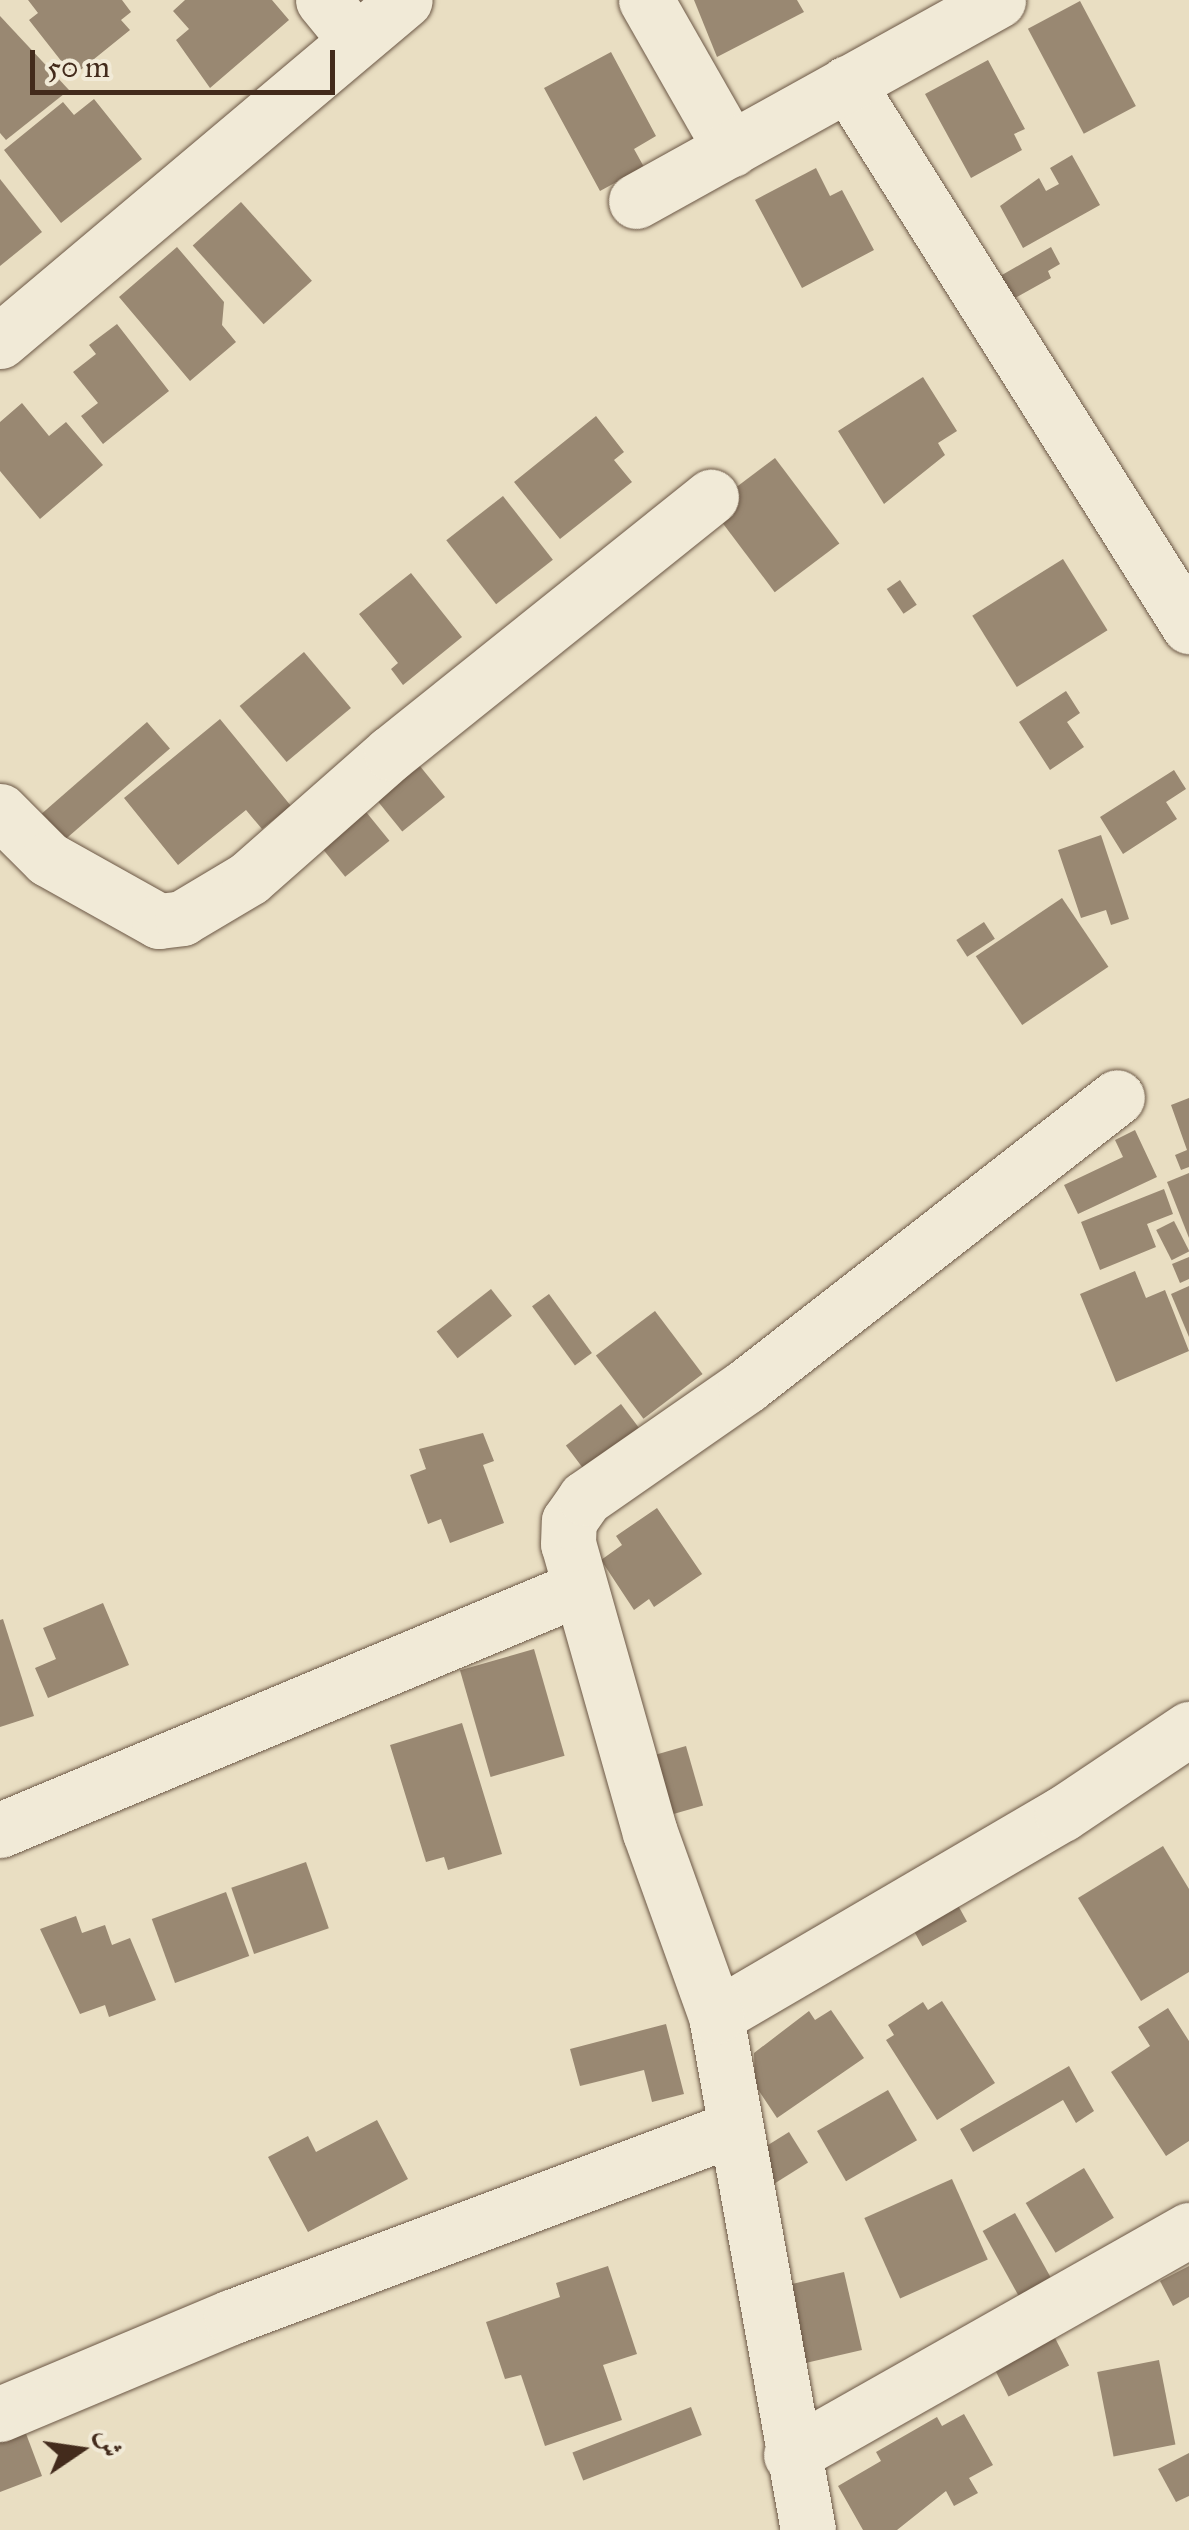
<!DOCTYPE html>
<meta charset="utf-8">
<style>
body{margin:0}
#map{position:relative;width:1189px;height:2530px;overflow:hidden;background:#e9dec2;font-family:"IM FELL Great Primer",Amiri,serif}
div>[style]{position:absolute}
.building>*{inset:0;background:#998872;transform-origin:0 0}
.roads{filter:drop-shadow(0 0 2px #6c5846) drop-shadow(0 0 2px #6c5846)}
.minor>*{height:55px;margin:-27.5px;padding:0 27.5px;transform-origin:27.5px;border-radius:27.5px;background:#f1ead7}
span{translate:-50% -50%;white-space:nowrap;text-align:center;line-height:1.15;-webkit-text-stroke:9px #f1ead7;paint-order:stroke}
.north{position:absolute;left:30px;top:2400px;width:100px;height:100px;-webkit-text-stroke:8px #f1ead7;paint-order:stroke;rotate:77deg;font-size:28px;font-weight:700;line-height:40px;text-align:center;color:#432b1c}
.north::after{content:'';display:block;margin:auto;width:35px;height:45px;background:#432b1c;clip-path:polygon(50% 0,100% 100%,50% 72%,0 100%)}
.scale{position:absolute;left:30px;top:50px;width:305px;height:45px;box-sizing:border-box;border:5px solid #432b1c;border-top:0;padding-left:12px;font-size:30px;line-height:35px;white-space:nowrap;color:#432b1c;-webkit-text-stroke:8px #f1ead7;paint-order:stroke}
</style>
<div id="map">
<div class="building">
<i style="clip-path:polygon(28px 0,122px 0,131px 12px,121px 20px,130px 30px,73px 76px,29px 20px,38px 13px)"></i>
<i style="clip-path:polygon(185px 0,272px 0,289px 20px,210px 88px,176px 40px,189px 29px,173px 11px)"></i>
<i style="clip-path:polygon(694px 0,797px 0,804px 12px,717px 57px)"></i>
<i style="left:1080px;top:1px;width:119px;height:59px;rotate:62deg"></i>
<i style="clip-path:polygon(0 16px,69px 90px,6px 140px,0 133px)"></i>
<i style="clip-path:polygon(611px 52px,656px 136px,634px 149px,644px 167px,600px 191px,544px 88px)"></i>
<i style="clip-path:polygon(988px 60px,1025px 129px,1014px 134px,1022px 150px,971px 178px,925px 94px)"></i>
<i style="clip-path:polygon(94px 99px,142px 159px,61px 223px,4px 150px,63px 102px,74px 115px)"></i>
<i style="clip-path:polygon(1072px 155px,1100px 205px,1023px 248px,1000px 206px,1039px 178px,1046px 191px,1059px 184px,1050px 168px)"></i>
<i style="clip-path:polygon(816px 168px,830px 196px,842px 190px,874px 250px,802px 288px,755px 200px)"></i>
<i style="clip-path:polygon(0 179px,42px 232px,0 266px)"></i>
<i style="left:241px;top:202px;width:106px;height:65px;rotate:48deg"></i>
<i style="clip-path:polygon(177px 247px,224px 302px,222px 325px,236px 342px,190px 381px,119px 297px)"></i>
<i style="clip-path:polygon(1051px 247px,1060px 264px,1048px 271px,1051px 278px,1008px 302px,995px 279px)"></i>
<i style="clip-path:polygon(117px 324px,169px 391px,103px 444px,81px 416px,98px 403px,73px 372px,96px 354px,89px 345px)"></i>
<i style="clip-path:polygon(923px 377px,957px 431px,938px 443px,945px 455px,884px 504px,838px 431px)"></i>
<i style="clip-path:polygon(22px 403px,49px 436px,66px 422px,103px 465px,40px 519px,0 471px,0 422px)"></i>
<i style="clip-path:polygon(596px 416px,624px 452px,614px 460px,632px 482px,560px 539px,514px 482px)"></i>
<i style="left:775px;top:458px;width:107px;height:81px;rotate:53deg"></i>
<i style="left:503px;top:496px;width:81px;height:72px;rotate:52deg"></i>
<i style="left:1063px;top:559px;width:84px;height:107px;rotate:58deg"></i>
<i style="clip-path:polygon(411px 573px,462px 637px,403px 685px,391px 669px,398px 663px,359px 614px)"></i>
<i style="left:900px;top:580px;width:30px;height:16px;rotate:56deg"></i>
<i style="left:304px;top:652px;width:73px;height:84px;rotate:50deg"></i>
<i style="clip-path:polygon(1066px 691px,1080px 713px,1067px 722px,1084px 747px,1050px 770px,1019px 722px)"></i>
<i style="clip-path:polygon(220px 719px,291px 806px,262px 829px,246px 810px,178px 865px,124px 798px)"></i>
<i style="left:147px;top:722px;width:35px;height:145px;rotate:49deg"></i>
<i style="left:411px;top:755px;width:54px;height:55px;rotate:51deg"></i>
<i style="clip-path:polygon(1174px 770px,1186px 789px,1166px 802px,1177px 819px,1123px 854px,1100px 817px)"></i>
<i style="left:358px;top:802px;width:50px;height:57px;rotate:51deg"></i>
<i style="clip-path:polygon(1101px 835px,1129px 919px,1111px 925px,1106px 910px,1081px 918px,1058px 850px)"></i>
<i style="left:1062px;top:898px;width:83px;height:104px;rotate:56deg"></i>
<i style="left:984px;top:922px;width:20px;height:33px;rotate:57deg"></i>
<i style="clip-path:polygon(1189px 1098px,1189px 1167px,1181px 1170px,1175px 1155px,1187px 1150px,1171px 1105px)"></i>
<i style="clip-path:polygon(1135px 1130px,1157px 1177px,1078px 1214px,1064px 1185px,1123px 1157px,1115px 1140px)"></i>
<i style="clip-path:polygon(1189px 1173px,1189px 1238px,1167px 1182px)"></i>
<i style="clip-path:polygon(1164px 1189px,1173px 1214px,1147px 1224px,1156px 1247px,1100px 1270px,1081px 1222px)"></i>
<i style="left:1174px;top:1221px;width:34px;height:20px;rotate:63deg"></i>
<i style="clip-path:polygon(1189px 1257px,1189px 1279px,1180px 1283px,1172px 1264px)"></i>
<i style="clip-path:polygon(1135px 1271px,1146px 1298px,1165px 1290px,1189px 1351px,1116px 1382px,1080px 1294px)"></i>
<i style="clip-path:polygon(1189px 1286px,1189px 1337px,1171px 1294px)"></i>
<i style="left:491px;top:1289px;width:34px;height:69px;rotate:52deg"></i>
<i style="left:549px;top:1294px;width:73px;height:21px;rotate:54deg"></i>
<i style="left:655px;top:1311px;width:79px;height:74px;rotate:53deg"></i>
<i style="left:621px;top:1404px;width:35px;height:69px;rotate:53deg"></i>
<i style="clip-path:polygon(483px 1433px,494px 1461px,483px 1465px,504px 1523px,450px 1543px,441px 1519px,428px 1524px,410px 1475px,426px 1469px,419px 1449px)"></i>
<i style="clip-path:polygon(657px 1508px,702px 1574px,654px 1607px,649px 1599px,634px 1610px,601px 1560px,622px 1545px,616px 1536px)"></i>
<i style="clip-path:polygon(103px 1603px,129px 1665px,48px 1698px,35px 1668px,56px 1659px,43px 1628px)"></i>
<i style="clip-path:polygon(3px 1619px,34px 1716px,0 1727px,0 1620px)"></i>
<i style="left:534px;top:1649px;width:111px;height:77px;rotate:74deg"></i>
<i style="clip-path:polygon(462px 1723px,502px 1854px,448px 1870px,444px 1857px,426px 1862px,390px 1745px)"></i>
<i style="left:686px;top:1746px;width:62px;height:48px;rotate:74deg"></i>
<i style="clip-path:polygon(1163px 1846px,1189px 1889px,1189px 1972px,1141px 2001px,1078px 1898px)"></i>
<i style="left:306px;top:1862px;width:70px;height:79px;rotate:71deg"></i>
<i style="left:950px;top:1891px;width:35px;height:51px;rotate:61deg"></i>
<i style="left:226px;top:1892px;width:68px;height:79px;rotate:70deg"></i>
<i style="clip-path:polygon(76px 1916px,82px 1933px,105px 1925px,112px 1945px,130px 1938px,156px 2000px,109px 2017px,105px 2005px,80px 2014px,40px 1929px)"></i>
<i style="clip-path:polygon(942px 2001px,995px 2083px,937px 2120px,886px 2040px,894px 2035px,888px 2025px,923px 2002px,928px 2010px)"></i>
<i style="clip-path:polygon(1168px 2008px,1189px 2041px,1189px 2141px,1166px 2156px,1111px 2072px,1150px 2046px,1138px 2027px)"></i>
<i style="clip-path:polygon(831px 2010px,864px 2058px,777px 2118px,755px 2085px,754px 2053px,809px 2011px,815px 2020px)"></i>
<i style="clip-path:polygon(666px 2024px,684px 2094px,652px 2102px,644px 2070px,580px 2086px,570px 2049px)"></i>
<i style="clip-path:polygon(1069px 2066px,1094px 2111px,1076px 2123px,1063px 2100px,973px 2152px,960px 2129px)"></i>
<i style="left:888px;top:2090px;width:58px;height:82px;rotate:60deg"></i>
<i style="clip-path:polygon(377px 2120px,408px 2179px,308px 2232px,268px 2157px,308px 2136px,316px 2152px)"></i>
<i style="left:789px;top:2132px;width:36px;height:47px;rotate:58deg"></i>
<i style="left:1084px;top:2168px;width:58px;height:68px;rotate:59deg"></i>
<i style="left:952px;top:2179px;width:88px;height:96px;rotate:66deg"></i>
<i style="left:1015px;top:2213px;width:82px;height:37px;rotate:61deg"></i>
<i style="clip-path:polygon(608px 2266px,637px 2354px,603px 2365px,622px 2420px,545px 2446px,521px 2375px,505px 2379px,486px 2322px,560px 2297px,556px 2283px)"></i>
<i style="clip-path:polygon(1189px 2266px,1189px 2297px,1173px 2306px,1160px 2281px)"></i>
<i style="left:844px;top:2272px;width:80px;height:59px;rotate:77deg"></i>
<i style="left:1055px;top:2338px;width:31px;height:68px;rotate:63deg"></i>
<i style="left:1159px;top:2360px;width:86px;height:63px;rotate:79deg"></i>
<i style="left:691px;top:2407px;width:30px;height:127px;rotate:69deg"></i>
<i style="clip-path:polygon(964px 2414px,993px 2465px,969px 2478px,978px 2493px,954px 2506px,946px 2491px,897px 2530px,863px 2530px,838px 2486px,881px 2461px,876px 2452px,937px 2417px,942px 2426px)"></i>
<i style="clip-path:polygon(25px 2431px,42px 2476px,0 2492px,0 2441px)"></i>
<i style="clip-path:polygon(1189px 2453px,1189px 2496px,1176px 2502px,1158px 2469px)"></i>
</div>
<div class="roads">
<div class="minor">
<i style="left:323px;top:0;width:49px;rotate:50.8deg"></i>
<i style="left:646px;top:0;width:172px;rotate:60.3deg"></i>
<i style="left:847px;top:83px;width:642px;rotate:57.8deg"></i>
<i style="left:636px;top:201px;width:414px;rotate:-29deg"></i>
<i style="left:0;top:341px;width:529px;rotate:-40.1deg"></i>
<i style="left:0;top:811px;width:68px;rotate:45deg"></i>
<i style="left:48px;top:859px;width:127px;rotate:29.2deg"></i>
<i style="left:159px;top:921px;width:23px;rotate:-7deg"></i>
<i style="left:182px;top:918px;width:78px;rotate:-30.8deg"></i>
<i style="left:249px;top:878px;width:189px;rotate:-41.4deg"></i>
<i style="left:391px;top:753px;width:410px;rotate:-38.7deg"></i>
<i style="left:0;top:1830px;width:628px;rotate:-22.68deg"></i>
<i style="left:716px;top:2016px;width:401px;rotate:-30.3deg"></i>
<i style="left:1062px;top:1814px;width:153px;rotate:-33.8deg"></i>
<i style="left:0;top:2414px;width:251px;rotate:-22.8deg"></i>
<i style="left:231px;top:2317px;width:538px;rotate:-20.56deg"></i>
<i style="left:791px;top:2455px;width:457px;rotate:-29.5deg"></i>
<i style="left:808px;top:2530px;width:522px;rotate:-100.15deg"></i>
<i style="left:716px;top:2016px;width:195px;rotate:-109.8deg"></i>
<i style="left:650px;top:1833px;width:300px;rotate:-105.8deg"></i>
<i style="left:568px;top:1544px;width:23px;rotate:-88deg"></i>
<i style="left:569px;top:1521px;width:28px;rotate:-55deg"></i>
<i style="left:585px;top:1498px;width:196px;rotate:-34.8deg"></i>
<i style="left:746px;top:1386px;width:470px;rotate:-37.9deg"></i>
</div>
</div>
<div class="north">ش</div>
<div class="scale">50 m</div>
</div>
